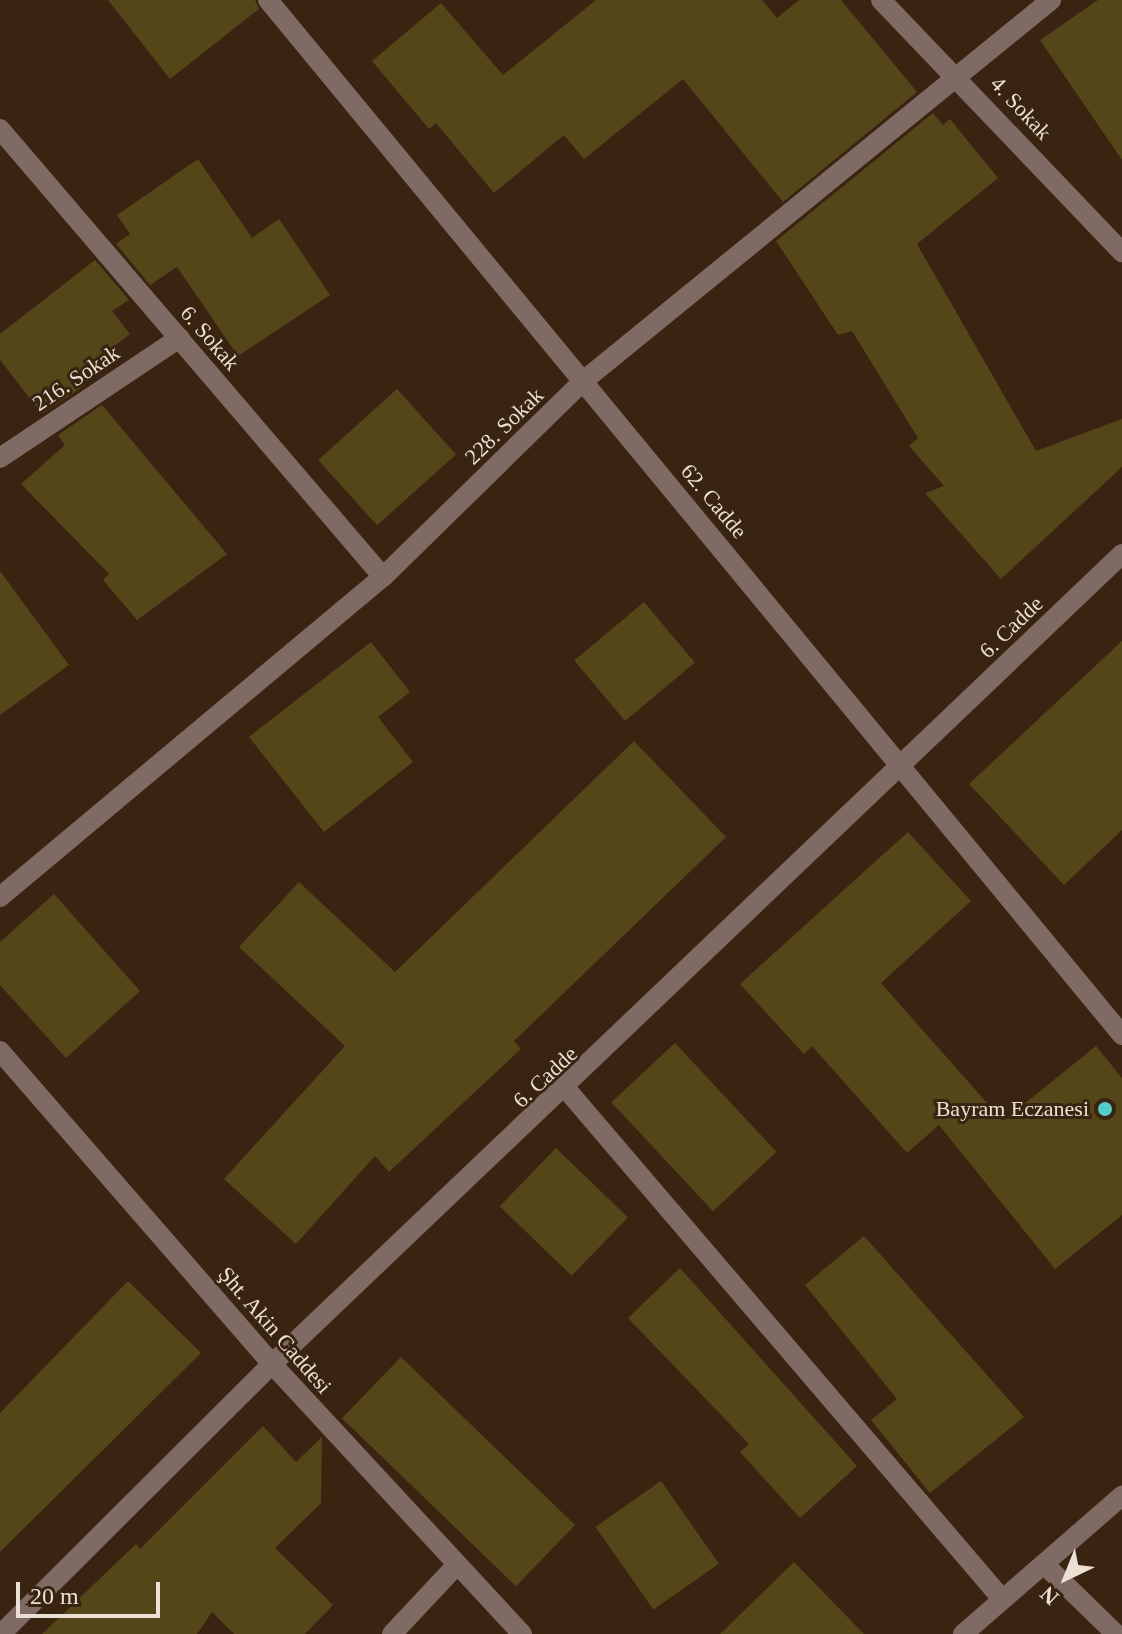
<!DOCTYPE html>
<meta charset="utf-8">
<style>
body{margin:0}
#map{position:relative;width:1122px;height:1634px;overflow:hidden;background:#382411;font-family:Georgia,serif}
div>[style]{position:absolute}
.building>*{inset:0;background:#55461a;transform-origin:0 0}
.minor>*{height:20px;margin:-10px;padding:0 10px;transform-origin:10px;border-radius:10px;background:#806b64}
.dots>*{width:22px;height:22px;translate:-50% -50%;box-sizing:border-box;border:4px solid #382411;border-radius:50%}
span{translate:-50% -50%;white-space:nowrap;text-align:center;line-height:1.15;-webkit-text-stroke:6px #382411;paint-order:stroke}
.street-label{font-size:22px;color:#ecdfd3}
.poi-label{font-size:22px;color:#ecdfd3}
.right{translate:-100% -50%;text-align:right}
.north{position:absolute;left:1026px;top:1538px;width:80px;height:80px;-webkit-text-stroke:6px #382411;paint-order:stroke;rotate:223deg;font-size:22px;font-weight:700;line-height:32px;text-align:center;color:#ecdfd3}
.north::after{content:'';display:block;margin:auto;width:28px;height:36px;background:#ecdfd3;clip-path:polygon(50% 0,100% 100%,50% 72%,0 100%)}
.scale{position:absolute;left:16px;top:1582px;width:144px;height:36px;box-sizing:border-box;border:4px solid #ecdfd3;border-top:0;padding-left:10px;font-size:24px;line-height:28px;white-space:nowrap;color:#ecdfd3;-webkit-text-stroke:6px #382411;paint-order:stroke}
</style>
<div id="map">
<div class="building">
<i style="clip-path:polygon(108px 0,255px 0,259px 9px,170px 79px)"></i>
<i style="clip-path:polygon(596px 0,762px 0,777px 18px,799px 0,841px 0,917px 92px,783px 202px,683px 79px,584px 159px,564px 135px,494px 193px,436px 123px,429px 129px,372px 61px,441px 3px,503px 75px)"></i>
<i style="clip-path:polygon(1098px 0,1122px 0,1122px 160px,1040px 40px)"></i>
<i style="clip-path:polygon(933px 113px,943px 125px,950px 119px,998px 178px,917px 244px,1036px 451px,1122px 419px,1122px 467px,1001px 579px,925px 493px,944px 486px,909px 446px,918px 438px,852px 331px,838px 335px,776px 241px)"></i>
<i style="clip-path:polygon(198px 159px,252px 238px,279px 219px,330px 295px,238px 356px,177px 267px,150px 285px,116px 244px,130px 234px,117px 215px)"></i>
<i style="clip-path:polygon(95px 260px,129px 300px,112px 311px,130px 334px,77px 375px,85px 385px,42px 414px,0 360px,0 334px)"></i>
<i style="left:397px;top:389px;width:88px;height:106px;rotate:48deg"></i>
<i style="clip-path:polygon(102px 405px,227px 554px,137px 620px,103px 580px,109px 574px,21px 484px,65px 445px,58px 435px)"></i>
<i style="clip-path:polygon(0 571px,69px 665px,0 715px)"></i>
<i style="left:644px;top:602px;width:79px;height:91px;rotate:50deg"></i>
<i style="clip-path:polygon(1122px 641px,1122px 830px,1064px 885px,969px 784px)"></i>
<i style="clip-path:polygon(371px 642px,410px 692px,378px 717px,413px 762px,324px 832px,249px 737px)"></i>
<i style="clip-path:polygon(634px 741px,726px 837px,514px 1041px,521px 1049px,389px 1172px,375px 1156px,296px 1244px,224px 1179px,345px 1046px,239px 947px,299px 882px,395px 972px)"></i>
<i style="clip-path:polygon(908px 832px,971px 901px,881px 983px,1003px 1121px,1096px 1046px,1122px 1078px,1122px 1215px,1055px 1269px,939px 1125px,907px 1153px,812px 1046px,804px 1054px,740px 984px)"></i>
<i style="clip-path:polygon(54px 894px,140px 991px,66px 1058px,0 985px,0 942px)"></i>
<i style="left:675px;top:1043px;width:149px;height:87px;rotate:47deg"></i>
<i style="left:556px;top:1148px;width:100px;height:81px;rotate:44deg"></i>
<i style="clip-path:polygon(864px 1236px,1024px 1417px,930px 1493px,871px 1420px,897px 1399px,805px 1285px)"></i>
<i style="clip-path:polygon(680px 1268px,857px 1466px,800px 1518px,740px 1452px,749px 1444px,628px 1318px)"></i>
<i style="clip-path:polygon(128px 1281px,201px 1353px,0 1552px,0 1413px)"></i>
<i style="left:401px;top:1357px;width:242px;height:85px;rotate:44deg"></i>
<i style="clip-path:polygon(263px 1426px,296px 1462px,322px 1437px,321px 1503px,275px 1548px,333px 1605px,305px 1634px,234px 1634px,212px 1612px,197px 1634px,42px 1634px,136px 1544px,140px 1549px)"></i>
<i style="left:661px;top:1481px;width:101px;height:80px;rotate:55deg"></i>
<i style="clip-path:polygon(794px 1562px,864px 1634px,720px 1634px)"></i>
</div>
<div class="minor">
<i style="left:268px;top:0;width:1342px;rotate:50.47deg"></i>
<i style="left:881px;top:0;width:349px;rotate:46.3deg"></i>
<i style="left:0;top:129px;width:589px;rotate:49.47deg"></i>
<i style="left:0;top:458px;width:216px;rotate:-33.8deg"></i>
<i style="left:0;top:897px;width:499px;rotate:-39.9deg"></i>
<i style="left:383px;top:577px;width:279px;rotate:-44.4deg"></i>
<i style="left:582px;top:382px;width:605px;rotate:-39.16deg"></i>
<i style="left:0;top:1051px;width:415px;rotate:49deg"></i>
<i style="left:272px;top:1364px;width:368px;rotate:47.2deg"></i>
<i style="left:567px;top:1090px;width:670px;rotate:49.48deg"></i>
<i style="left:1046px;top:1566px;width:98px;rotate:44.2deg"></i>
<i style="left:1px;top:1634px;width:383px;rotate:-44.9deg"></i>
<i style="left:272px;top:1364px;width:1174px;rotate:-43.62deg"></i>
<i style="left:392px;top:1634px;width:92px;rotate:-46.8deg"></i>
<i style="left:963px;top:1634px;width:211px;rotate:-41deg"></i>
</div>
<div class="dots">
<i style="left:1105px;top:1109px;background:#54cdc8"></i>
</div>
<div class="street-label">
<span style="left:1021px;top:108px;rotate:47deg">4. Sokak</span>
<span style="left:210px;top:338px;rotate:49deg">6. Sokak</span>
<span style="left:76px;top:378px;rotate:-34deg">216. Sokak</span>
<span style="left:504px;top:426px;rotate:-44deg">228. Sokak</span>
<span style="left:714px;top:501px;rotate:50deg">62. Cadde</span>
<span style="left:1011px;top:627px;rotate:-44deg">6. Cadde</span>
<span style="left:545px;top:1077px;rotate:-43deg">6. Cadde</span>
<span style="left:275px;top:1330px;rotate:49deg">Şht. Akin Caddesi</span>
</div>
<div class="poi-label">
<span class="right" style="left:1089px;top:1109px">Bayram Eczanesi</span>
</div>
<div class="north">N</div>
<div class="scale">20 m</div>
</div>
